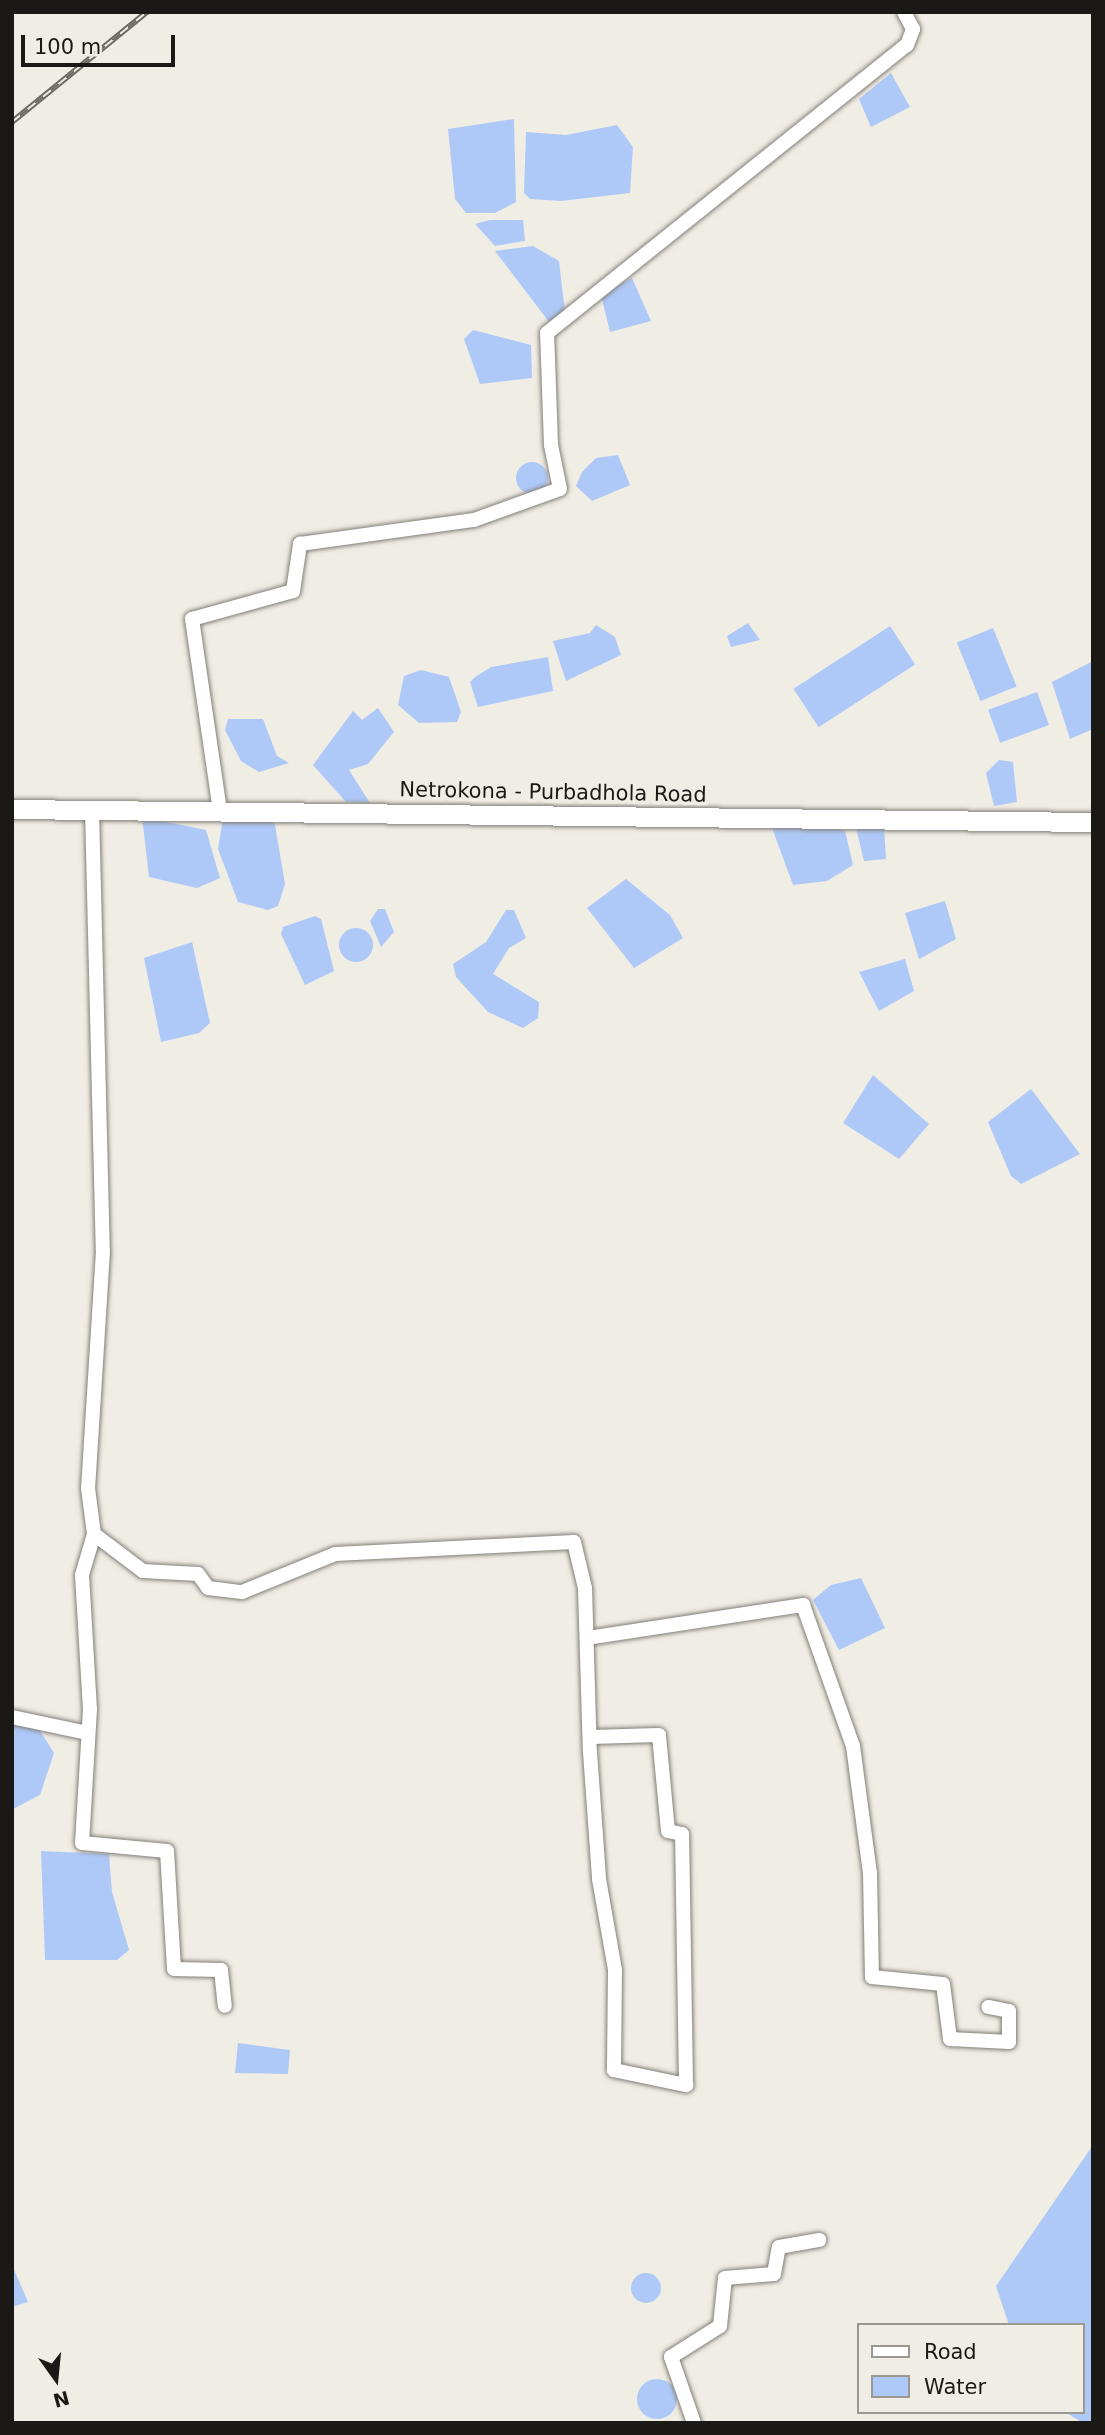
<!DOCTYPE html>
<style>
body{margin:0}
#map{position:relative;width:1105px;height:2435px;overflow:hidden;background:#f0ede4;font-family:"DejaVu Sans",sans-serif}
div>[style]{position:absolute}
.water>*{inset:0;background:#aec9f8;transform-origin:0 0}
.round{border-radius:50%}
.roads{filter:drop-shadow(0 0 2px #827f77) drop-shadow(0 0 2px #827f77)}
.minor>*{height:14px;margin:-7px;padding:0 7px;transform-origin:7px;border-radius:7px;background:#fff}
.major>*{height:19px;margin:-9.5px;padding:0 9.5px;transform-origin:9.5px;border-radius:9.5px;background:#fff}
.rail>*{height:6px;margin-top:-3px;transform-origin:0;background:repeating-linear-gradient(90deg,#f0ede4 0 10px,#6b6963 0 20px);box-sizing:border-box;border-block:2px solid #6b6963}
span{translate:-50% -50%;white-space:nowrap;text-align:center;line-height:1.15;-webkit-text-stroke:7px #f0ede4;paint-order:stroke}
.street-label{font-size:21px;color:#1a1915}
.frame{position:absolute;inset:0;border:14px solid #1a1915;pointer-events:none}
.legend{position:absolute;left:857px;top:2323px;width:228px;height:91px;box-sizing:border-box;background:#f0ede4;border:2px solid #9a9891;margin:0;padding:9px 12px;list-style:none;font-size:21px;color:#1a1915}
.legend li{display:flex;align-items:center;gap:14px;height:35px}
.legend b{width:35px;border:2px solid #9a9891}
.north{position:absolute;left:21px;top:2344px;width:70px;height:70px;-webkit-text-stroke:5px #f0ede4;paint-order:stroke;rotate:165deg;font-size:19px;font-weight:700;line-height:28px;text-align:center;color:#1a1915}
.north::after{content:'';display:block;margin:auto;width:24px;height:32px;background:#1a1915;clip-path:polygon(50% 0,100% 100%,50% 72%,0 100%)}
.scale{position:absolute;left:21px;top:35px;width:154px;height:32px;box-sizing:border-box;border:4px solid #1a1915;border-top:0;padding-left:9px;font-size:21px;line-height:24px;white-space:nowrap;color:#1a1915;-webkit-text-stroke:5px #f0ede4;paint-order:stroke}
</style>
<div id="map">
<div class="water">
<i style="clip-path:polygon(891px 73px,910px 107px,871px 127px,859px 99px)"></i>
<i style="clip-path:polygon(514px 119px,516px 202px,495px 213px,466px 213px,455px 199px,448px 129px)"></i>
<i style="clip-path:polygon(617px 125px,633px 147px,630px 193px,561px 201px,530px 199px,524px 193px,526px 132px,566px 135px)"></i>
<i style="clip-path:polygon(490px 220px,523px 220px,525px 241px,495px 246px,475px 224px)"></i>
<i style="clip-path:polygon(533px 246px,559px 261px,565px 312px,549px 322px,495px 251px)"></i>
<i style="clip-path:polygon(632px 278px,651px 321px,610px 332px,601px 295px)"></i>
<i style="clip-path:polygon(473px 330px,531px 345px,532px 378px,480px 384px,464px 339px)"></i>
<i style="clip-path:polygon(618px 455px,630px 485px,592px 501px,576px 486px,582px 472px,596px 458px)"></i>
<i class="round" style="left:516px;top:462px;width:32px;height:32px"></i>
<i style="clip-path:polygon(748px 623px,760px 640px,731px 647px,727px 636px)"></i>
<i style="clip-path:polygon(596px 625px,615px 637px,621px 655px,566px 681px,553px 641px,590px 633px)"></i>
<i style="left:890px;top:626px;width:46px;height:115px;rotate:57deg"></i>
<i style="left:993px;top:628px;width:63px;height:39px;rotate:68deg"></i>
<i style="clip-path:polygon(548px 657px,553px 691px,478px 707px,470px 682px,475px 677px,491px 667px)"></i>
<i style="clip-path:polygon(1093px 661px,1093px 729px,1070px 739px,1052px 682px)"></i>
<i style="clip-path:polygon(421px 670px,449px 677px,461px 712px,457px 722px,419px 723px,398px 705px,404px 676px)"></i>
<i style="left:1037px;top:692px;width:35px;height:52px;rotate:70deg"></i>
<i style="clip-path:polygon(378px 708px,394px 732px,368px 764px,349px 770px,370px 803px,346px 802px,313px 765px,353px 711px,362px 720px)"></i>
<i style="clip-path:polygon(228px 719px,263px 719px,277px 756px,289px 763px,259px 772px,241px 761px,225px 730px)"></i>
<i style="clip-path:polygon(999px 760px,1013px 762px,1017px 802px,994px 806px,986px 773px)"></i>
<i style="clip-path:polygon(142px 817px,206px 830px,220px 878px,197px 888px,149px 877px)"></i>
<i style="clip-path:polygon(223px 818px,268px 818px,275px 825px,285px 884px,278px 906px,268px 910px,238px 902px,218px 849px)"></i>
<i style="clip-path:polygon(834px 827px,845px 831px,853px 865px,827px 881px,793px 885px,772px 828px)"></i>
<i style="clip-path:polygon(884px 827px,886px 859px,864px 861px,856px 828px)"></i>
<i style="clip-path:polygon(626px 879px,670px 915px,683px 938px,634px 968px,587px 908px)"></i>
<i style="clip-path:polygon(945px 901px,956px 939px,919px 959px,905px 913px)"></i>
<i style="clip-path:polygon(378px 909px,385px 909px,394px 932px,381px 947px,370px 921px)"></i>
<i style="clip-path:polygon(506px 910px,514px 910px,526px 938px,509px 948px,493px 974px,539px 1002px,538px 1018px,523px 1028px,488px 1012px,456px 977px,453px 964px,486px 942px)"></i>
<i style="clip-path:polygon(315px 916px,321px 919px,334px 971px,305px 985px,281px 934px,283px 927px)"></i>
<i class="round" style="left:339px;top:928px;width:34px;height:34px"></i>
<i style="clip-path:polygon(192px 942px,210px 1023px,199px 1033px,161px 1042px,144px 958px)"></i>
<i style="clip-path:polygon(905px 959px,914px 991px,879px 1011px,859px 972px)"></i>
<i style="clip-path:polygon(873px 1075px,929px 1124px,899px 1159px,843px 1123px)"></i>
<i style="clip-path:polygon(1031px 1089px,1080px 1154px,1021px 1184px,1011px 1176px,988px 1122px)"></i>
<i style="clip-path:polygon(861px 1578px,885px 1628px,839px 1650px,813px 1600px,831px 1585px)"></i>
<i style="clip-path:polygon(12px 1720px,35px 1723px,54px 1753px,40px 1795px,13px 1809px)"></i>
<i style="clip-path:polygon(41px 1851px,109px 1854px,112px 1892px,129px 1950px,117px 1960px,45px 1960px)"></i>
<i style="clip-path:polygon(238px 2043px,290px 2050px,288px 2074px,235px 2073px)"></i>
<i style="clip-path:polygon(1093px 2145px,1093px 2423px,1083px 2423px,1065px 2412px,1082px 2412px,1082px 2325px,1009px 2325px,996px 2286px)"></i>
<i style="clip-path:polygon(12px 2265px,28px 2302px,12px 2307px)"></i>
<i class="round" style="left:631px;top:2273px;width:30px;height:30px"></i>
<i class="round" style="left:637px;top:2379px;width:40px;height:40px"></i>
</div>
<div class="roads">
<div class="minor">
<i style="left:92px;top:809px;width:442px;rotate:88.6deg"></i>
<i style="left:103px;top:1251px;width:237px;rotate:93.6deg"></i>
<i style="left:88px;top:1488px;width:46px;rotate:82.6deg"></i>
<i style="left:94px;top:1534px;width:43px;rotate:106.3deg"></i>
<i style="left:82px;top:1575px;width:134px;rotate:86.6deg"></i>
<i style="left:90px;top:1709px;width:134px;rotate:93.4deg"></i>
<i style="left:82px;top:1843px;width:85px;rotate:5.4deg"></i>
<i style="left:167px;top:1851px;width:118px;rotate:86.6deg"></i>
<i style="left:174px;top:1969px;width:47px;rotate:1.2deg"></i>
<i style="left:221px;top:1970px;width:36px;rotate:84deg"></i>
<i style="left:220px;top:811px;width:194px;rotate:-98.3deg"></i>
<i style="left:192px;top:619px;width:105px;rotate:-15.5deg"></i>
<i style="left:293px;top:591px;width:48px;rotate:-81.5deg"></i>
<i style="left:300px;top:544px;width:176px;rotate:-7.9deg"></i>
<i style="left:474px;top:520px;width:91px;rotate:-19.8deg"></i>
<i style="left:560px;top:489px;width:45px;rotate:-101.6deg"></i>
<i style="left:551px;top:445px;width:112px;rotate:-92deg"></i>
<i style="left:547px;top:333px;width:461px;rotate:-38.7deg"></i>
<i style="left:907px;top:45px;width:17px;rotate:-69deg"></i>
<i style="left:913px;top:29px;width:19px;rotate:-118deg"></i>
<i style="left:94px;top:1534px;width:61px;rotate:37.1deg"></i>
<i style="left:143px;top:1571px;width:55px;rotate:3.1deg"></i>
<i style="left:198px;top:1574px;width:17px;rotate:54deg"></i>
<i style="left:208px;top:1588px;width:34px;rotate:7deg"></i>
<i style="left:242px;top:1592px;width:100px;rotate:-22.2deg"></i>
<i style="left:335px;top:1554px;width:239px;rotate:-2.9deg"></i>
<i style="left:574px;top:1542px;width:47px;rotate:76.6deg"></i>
<i style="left:585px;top:1588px;width:164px;rotate:88.3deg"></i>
<i style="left:590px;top:1752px;width:127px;rotate:85.9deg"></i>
<i style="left:599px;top:1879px;width:92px;rotate:80deg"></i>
<i style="left:615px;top:1970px;width:100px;rotate:90.6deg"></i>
<i style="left:614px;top:2070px;width:74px;rotate:11.8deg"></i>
<i style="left:686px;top:2085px;width:251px;rotate:-90.9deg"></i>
<i style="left:682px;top:1834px;width:14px;rotate:-168deg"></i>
<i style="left:668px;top:1831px;width:96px;rotate:-95.4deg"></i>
<i style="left:659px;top:1735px;width:69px;rotate:178.3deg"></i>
<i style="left:587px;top:1638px;width:219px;rotate:-8.7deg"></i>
<i style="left:803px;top:1605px;width:150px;rotate:70.5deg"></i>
<i style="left:853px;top:1746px;width:128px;rotate:82.4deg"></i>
<i style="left:870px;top:1873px;width:104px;rotate:88.9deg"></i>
<i style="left:872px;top:1977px;width:71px;rotate:5.6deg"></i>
<i style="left:943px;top:1984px;width:55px;rotate:82.7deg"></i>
<i style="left:950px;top:2039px;width:59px;rotate:2.9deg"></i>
<i style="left:1009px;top:2042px;width:31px;rotate:-90deg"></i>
<i style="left:1009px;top:2011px;width:21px;rotate:-169deg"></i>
<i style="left:12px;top:1717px;width:77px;rotate:12deg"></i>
<i style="left:694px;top:2423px;width:70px;rotate:-109.2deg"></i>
<i style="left:671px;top:2357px;width:58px;rotate:-32.3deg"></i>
<i style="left:720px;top:2326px;width:48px;rotate:-84.1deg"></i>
<i style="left:725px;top:2278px;width:49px;rotate:-4.7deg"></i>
<i style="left:774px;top:2274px;width:27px;rotate:-80deg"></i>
<i style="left:779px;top:2247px;width:41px;rotate:-9.9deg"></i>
</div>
<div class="major">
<i style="left:12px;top:809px;width:1081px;rotate:0.69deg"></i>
</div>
</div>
<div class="rail">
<i style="left:12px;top:122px;width:174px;rotate:-39.2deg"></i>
</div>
<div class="street-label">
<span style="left:553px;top:792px;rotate:1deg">Netrokona - Purbadhola Road</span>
</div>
<div class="frame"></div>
<ul class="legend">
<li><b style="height:9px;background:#fff"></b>Road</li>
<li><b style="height:19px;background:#aec9f8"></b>Water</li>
</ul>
<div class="north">N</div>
<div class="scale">100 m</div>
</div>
